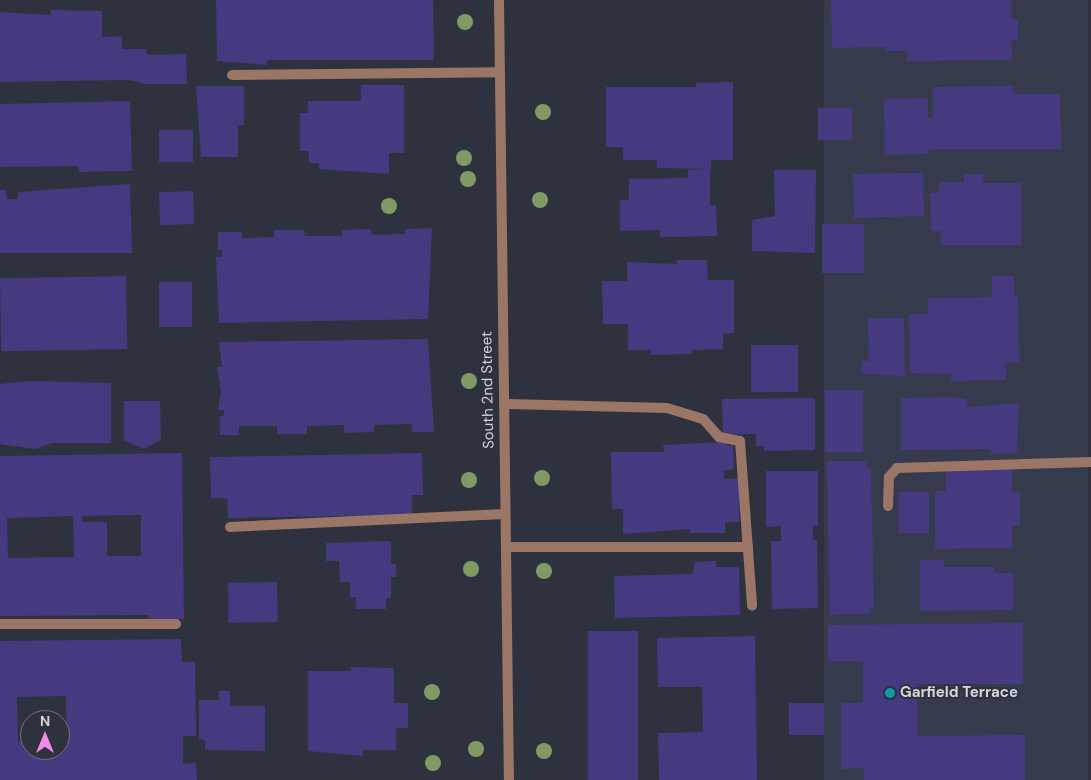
<!DOCTYPE html>
<style>
body{margin:0}
#map{position:relative;width:1091px;height:780px;overflow:hidden;background:#2e323f;font-family:"DM Sans",sans-serif}
div>[style]{position:absolute}
.built>*{inset:0;background:#353a4d;transform-origin:0 0}
.building>*{inset:0;background:#453980;transform-origin:0 0}
.service>*{height:10px;margin:-5px;padding:0 5px;transform-origin:5px;border-radius:5px;background:#9b7667}
.minor>*{height:10px;margin:-5px;padding:0 5px;transform-origin:5px;border-radius:5px;background:#9b7667}
.trees>*{width:16px;height:16px;margin:-8px;border-radius:50%;background:#819a64}
.dots>*{width:14px;height:14px;translate:-50% -50%;box-sizing:border-box;border:2px solid #2e323f;border-radius:50%}
span{translate:-50% -50%;white-space:nowrap;text-align:center;line-height:1.15;-webkit-text-stroke:4px #2e323f;paint-order:stroke}
.street-label{font-size:15px;color:#d2d4dd}
.poi-label{font-size:15px;color:#d2d4dd;font-weight:700}
.left{translate:0 -50%;text-align:left}
.north{position:absolute;left:20px;top:710px;width:50px;height:50px;box-sizing:border-box;background:#2e323f;border:1px solid #70737e;border-radius:50%;rotate:0deg;font-size:14px;font-weight:700;line-height:20px;text-align:center;color:#d2d4dd}
.north::after{content:'';display:block;margin:auto;width:18px;height:22px;background:#f788ec;clip-path:polygon(50% 0,100% 100%,50% 72%,0 100%)}
</style>
<div id="map">
<div class="built">
<i style="left:824px;top:0;width:264px;height:780px"></i>
</div>
<div class="building">
<i style="clip-path:polygon(216px 0,433px 0,434px 60px,267px 60px,267px 65px,217px 61px)"></i>
<i style="clip-path:polygon(831px 0,1011px 0,1011px 19px,1018px 19px,1018px 40px,1011px 40px,1012px 60px,907px 61px,907px 51px,886px 51px,885px 47px,832px 48px)"></i>
<i style="clip-path:polygon(51px 10px,102px 11px,102px 37px,122px 36px,122px 49px,146px 49px,147px 55px,186px 54px,187px 84px,147px 84px,129px 80px,0 82px,0 12px,51px 15px)"></i>
<i style="clip-path:polygon(733px 82px,733px 160px,711px 160px,711px 169px,657px 168px,657px 160px,623px 160px,623px 147px,606px 147px,606px 87px,696px 87px,696px 83px)"></i>
<i style="clip-path:polygon(361px 85px,404px 85px,404px 153px,389px 153px,389px 174px,319px 169px,319px 163px,309px 163px,309px 151px,300px 151px,300px 113px,308px 113px,308px 101px,361px 101px)"></i>
<i style="clip-path:polygon(196px 86px,244px 86px,244px 125px,238px 125px,238px 157px,201px 157px)"></i>
<i style="clip-path:polygon(1014px 86px,1014px 94px,1060px 94px,1061px 149px,929px 149px,929px 154px,885px 155px,884px 99px,928px 98px,928px 118px,933px 118px,933px 87px)"></i>
<i style="clip-path:polygon(130px 101px,132px 171px,79px 172px,78px 166px,0 167px,0 104px)"></i>
<i style="left:818px;top:108px;width:34px;height:32px"></i>
<i style="left:159px;top:130px;width:34px;height:32px"></i>
<i style="clip-path:polygon(710px 169px,710px 205px,716px 205px,717px 236px,660px 237px,660px 230px,620px 231px,620px 200px,629px 200px,629px 179px,688px 178px,688px 170px)"></i>
<i style="clip-path:polygon(774px 170px,816px 170px,815px 253px,752px 251px,752px 220px,775px 216px)"></i>
<i style="clip-path:polygon(896px 173px,923px 173px,924px 216px,854px 218px,853px 174px)"></i>
<i style="clip-path:polygon(964px 174px,983px 174px,984px 183px,1021px 183px,1021px 245px,941px 245px,941px 231px,931px 231px,930px 193px,939px 193px,939px 182px,964px 182px)"></i>
<i style="clip-path:polygon(130px 184px,132px 253px,0 253px,0 190px,6px 190px,7px 199px,18px 199px,18px 192px)"></i>
<i style="left:193px;top:191px;width:33px;height:34px;rotate:88deg"></i>
<i style="left:822px;top:224px;width:42px;height:49px"></i>
<i style="clip-path:polygon(432px 228px,428px 319px,219px 323px,216px 257px,222px 257px,222px 250px,218px 250px,218px 232px,242px 232px,242px 238px,274px 237px,274px 230px,304px 230px,305px 236px,342px 236px,342px 230px,371px 229px,372px 235px,405px 234px,405px 229px)"></i>
<i style="clip-path:polygon(676px 260px,707px 260px,708px 280px,734px 280px,734px 333px,723px 334px,723px 349px,692px 350px,692px 354px,651px 355px,651px 350px,628px 350px,628px 324px,603px 324px,602px 281px,627px 281px,627px 262px,677px 264px)"></i>
<i style="left:126px;top:276px;width:73px;height:126px;rotate:89deg"></i>
<i style="clip-path:polygon(992px 276px,1014px 276px,1014px 296px,1018px 296px,1019px 362px,1006px 363px,1006px 380px,951px 381px,951px 374px,910px 373px,909px 314px,928px 314px,928px 298px,992px 297px)"></i>
<i style="left:159px;top:282px;width:33px;height:45px"></i>
<i style="clip-path:polygon(868px 318px,904px 318px,905px 376px,862px 374px,862px 361px,869px 361px)"></i>
<i style="clip-path:polygon(428px 339px,434px 432px,412px 432px,412px 424px,374px 425px,374px 432px,344px 433px,344px 425px,307px 426px,307px 434px,277px 434px,277px 426px,239px 426px,239px 435px,220px 435px,220px 416px,224px 416px,224px 410px,218px 410px,221px 391px,217px 367px,222px 367px,219px 342px)"></i>
<i style="left:751px;top:345px;width:47px;height:47px"></i>
<i style="clip-path:polygon(30px 381px,111px 383px,111px 443px,52px 443px,35px 449px,0 444px,0 384px)"></i>
<i style="left:825px;top:390px;width:38px;height:62px"></i>
<i style="clip-path:polygon(951px 397px,967px 399px,968px 407px,1019px 403px,1017px 453px,991px 454px,990px 449px,901px 450px,901px 398px)"></i>
<i style="clip-path:polygon(815px 398px,815px 450px,764px 451px,764px 446px,756px 446px,756px 434px,723px 434px,722px 399px)"></i>
<i style="clip-path:polygon(124px 401px,160px 401px,161px 440px,143px 449px,124px 440px)"></i>
<i style="clip-path:polygon(727px 442px,727px 446px,733px 445px,734px 469px,724px 471px,724px 479px,739px 478px,739px 522px,725px 522px,725px 533px,690px 533px,690px 529px,623px 534px,623px 509px,612px 509px,611px 452px,664px 452px,663px 445px)"></i>
<i style="clip-path:polygon(evenodd,182px 453px,184px 619px,149px 620px,148px 615px,0 616px,0 456px,182px 453px,141px 515px,141px 556px,107px 556px,107px 522px,82px 522px,82px 516px,141px 515px,182px 453px,73px 516px,74px 557px,8px 558px,7px 518px,73px 516px)"></i>
<i style="clip-path:polygon(422px 453px,423px 495px,412px 495px,412px 515px,228px 518px,227px 498px,211px 498px,210px 457px)"></i>
<i style="clip-path:polygon(827px 461px,867px 461px,867px 468px,871px 468px,874px 608px,870px 608px,870px 614px,830px 615px)"></i>
<i style="clip-path:polygon(946px 469px,1012px 469px,1012px 492px,1020px 492px,1020px 526px,1012px 526px,1012px 548px,935px 549px,935px 491px,946px 491px)"></i>
<i style="clip-path:polygon(766px 471px,818px 471px,818px 526px,813px 526px,813px 540px,817px 540px,818px 608px,772px 609px,771px 541px,781px 541px,781px 526px,766px 527px)"></i>
<i style="left:899px;top:492px;width:30px;height:41px"></i>
<i style="clip-path:polygon(391px 541px,391px 564px,396px 564px,396px 577px,391px 577px,391px 598px,386px 598px,386px 609px,356px 609px,356px 597px,350px 597px,350px 582px,340px 582px,339px 561px,326px 561px,326px 543px)"></i>
<i style="clip-path:polygon(920px 560px,944px 560px,944px 567px,994px 567px,994px 573px,1013px 573px,1013px 610px,920px 611px)"></i>
<i style="clip-path:polygon(716px 561px,716px 567px,739px 567px,740px 615px,615px 618px,614px 576px,693px 574px,695px 562px)"></i>
<i style="left:277px;top:582px;width:40px;height:49px;rotate:89deg"></i>
<i style="clip-path:polygon(1023px 623px,1023px 684px,917px 684px,917px 736px,1025px 735px,1025px 780px,864px 780px,864px 768px,841px 769px,841px 703px,863px 703px,863px 661px,828px 661px,828px 625px)"></i>
<i style="left:588px;top:631px;width:50px;height:149px"></i>
<i style="clip-path:polygon(755px 636px,757px 780px,659px 780px,658px 733px,703px 732px,702px 687px,658px 687px,657px 638px)"></i>
<i style="clip-path:polygon(evenodd,181px 639px,182px 662px,195px 662px,196px 736px,183px 736px,183px 764px,196px 763px,197px 780px,0 780px,0 641px,181px 639px,66px 696px,67px 741px,60px 741px,60px 750px,30px 750px,30px 741px,18px 742px,17px 697px,66px 696px)"></i>
<i style="clip-path:polygon(351px 667px,394px 668px,394px 703px,408px 703px,408px 728px,396px 728px,396px 750px,363px 750px,363px 756px,308px 751px,308px 671px,351px 671px)"></i>
<i style="clip-path:polygon(219px 691px,230px 691px,230px 706px,265px 706px,265px 751px,205px 750px,205px 740px,199px 739px,199px 700px,219px 700px)"></i>
<i style="left:789px;top:703px;width:35px;height:32px"></i>
</div>
<div class="service">
<i style="left:232px;top:75px;width:267px;rotate:-0.6deg"></i>
<i style="left:504px;top:404px;width:163px;rotate:1.4deg"></i>
<i style="left:667px;top:408px;width:38px;rotate:17deg"></i>
<i style="left:703px;top:419px;width:24px;rotate:48deg"></i>
<i style="left:719px;top:437px;width:21px;rotate:11deg"></i>
<i style="left:740px;top:441px;width:165px;rotate:85.8deg"></i>
<i style="left:888px;top:506px;width:29px;rotate:-88deg"></i>
<i style="left:889px;top:477px;width:12px;rotate:-48deg"></i>
<i style="left:897px;top:468px;width:194px;rotate:-1.8deg"></i>
<i style="left:230px;top:527px;width:275px;rotate:-2.7deg"></i>
<i style="left:506px;top:547px;width:242px"></i>
<i style="left:0;top:624px;width:176px"></i>
</div>
<div class="minor">
<i style="left:499px;top:0;width:780px;rotate:89.27deg"></i>
</div>
<div class="trees">
<i style="left:465px;top:22px"></i>
<i style="left:543px;top:112px"></i>
<i style="left:464px;top:158px"></i>
<i style="left:468px;top:179px"></i>
<i style="left:540px;top:200px"></i>
<i style="left:389px;top:206px"></i>
<i style="left:469px;top:381px"></i>
<i style="left:542px;top:478px"></i>
<i style="left:469px;top:480px"></i>
<i style="left:471px;top:569px"></i>
<i style="left:544px;top:571px"></i>
<i style="left:432px;top:692px"></i>
<i style="left:476px;top:749px"></i>
<i style="left:544px;top:751px"></i>
<i style="left:433px;top:763px"></i>
</div>
<div class="dots">
<i style="left:890px;top:693px;background:#0f9aa8"></i>
</div>
<div class="street-label">
<span style="left:488px;top:390px;rotate:-91deg">South 2nd Street</span>
</div>
<div class="poi-label">
<span class="left" style="left:900px;top:693px">Garfield Terrace</span>
</div>
<div class="north">N</div>
</div>
